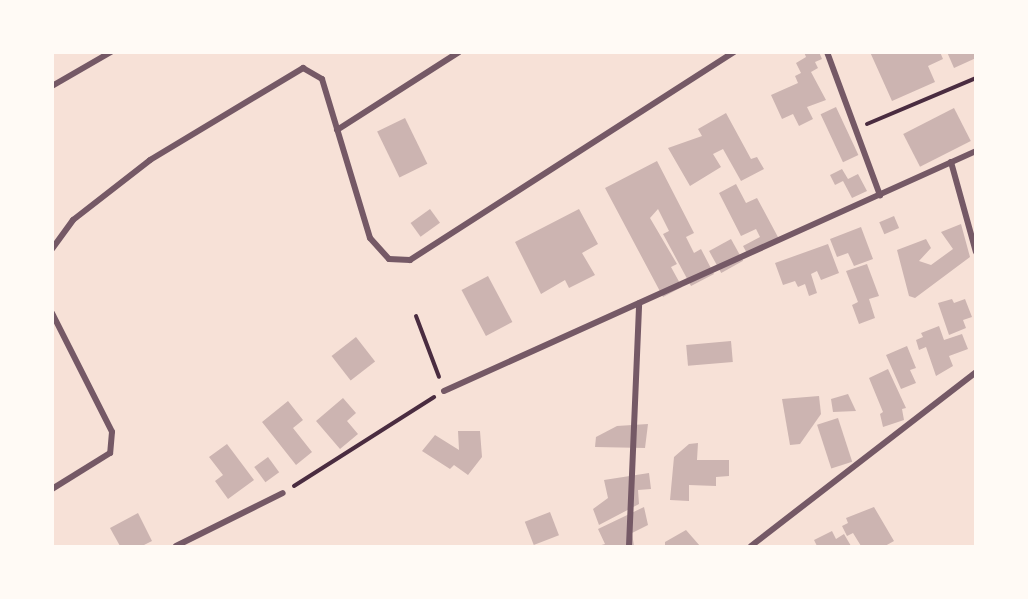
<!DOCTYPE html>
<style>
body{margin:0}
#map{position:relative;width:1028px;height:599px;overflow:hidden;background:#f7e1d7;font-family:Jost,sans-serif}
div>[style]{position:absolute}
.building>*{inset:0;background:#ccb4b1;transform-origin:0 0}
.path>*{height:4px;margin:-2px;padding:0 2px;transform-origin:2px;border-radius:2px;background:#4a2c40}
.minor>*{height:6px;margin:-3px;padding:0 3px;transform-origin:3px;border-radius:3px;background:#755966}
span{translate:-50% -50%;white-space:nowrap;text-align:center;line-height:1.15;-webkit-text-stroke:5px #fffaf5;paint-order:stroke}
.frame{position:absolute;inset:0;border:54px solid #fffaf5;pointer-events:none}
</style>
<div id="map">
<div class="building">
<i style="clip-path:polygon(804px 52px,819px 52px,822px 59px,815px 62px,818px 68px,811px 72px,826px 100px,807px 107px,813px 119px,799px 126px,793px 114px,782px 119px,771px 95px,798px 83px,795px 76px,801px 73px,796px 63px,806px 57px)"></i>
<i style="clip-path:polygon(870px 52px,940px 52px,943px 59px,928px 66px,935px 82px,892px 101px)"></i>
<i style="clip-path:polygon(947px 52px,976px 52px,976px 58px,954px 68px)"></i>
<i style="left:836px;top:107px;width:53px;height:17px;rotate:65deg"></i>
<i style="left:954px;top:108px;width:37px;height:57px;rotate:63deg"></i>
<i style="clip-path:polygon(726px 113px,751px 159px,757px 157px,764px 169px,741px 181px,723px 149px,713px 154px,721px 167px,690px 186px,668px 148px,702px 136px,698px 129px)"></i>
<i style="left:405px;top:118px;width:51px;height:31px;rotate:64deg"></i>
<i style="clip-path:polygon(657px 161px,694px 233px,686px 237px,694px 253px,701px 249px,714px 274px,691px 286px,663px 234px,669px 231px,658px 209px,650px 218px,677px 264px,671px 267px,682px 287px,663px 297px,605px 188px)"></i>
<i style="clip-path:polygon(842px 169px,848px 179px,858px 174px,867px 191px,852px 198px,843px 181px,835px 185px,830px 175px)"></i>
<i style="clip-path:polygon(736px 184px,746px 203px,757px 198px,779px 239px,748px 255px,743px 246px,760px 237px,756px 229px,741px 236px,719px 193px)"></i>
<i style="left:430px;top:209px;width:17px;height:24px;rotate:54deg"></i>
<i style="clip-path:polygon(579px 209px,598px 244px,582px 253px,595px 275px,569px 288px,565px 280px,541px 294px,515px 242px)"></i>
<i style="left:894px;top:216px;width:13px;height:16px;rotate:67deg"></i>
<i style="clip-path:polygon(961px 224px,970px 257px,915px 298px,909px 296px,897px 250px,926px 239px,931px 248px,919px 261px,931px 265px,953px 249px,941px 232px)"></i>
<i style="clip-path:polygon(861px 227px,873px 259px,854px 266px,848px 253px,837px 257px,830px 239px)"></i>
<i style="left:731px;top:239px;width:25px;height:25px;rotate:61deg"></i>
<i style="clip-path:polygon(828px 244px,839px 273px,821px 280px,817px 271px,811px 274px,817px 293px,809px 296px,805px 284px,798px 287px,795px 281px,783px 285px,775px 263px)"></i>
<i style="clip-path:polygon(867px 264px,879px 296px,869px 299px,875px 318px,859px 324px,852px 305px,858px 302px,846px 271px)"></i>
<i style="left:488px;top:276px;width:52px;height:30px;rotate:62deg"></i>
<i style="clip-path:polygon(952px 299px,954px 303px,965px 299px,972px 317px,963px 320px,966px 328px,949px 335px,938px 303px)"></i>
<i style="clip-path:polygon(939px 326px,944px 340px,962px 334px,968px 349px,949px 356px,953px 366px,936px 376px,926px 347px,919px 350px,916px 340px,923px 337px,921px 333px)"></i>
<i style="left:356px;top:337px;width:31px;height:31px;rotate:52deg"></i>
<i style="left:731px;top:341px;width:21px;height:45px;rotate:85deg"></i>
<i style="clip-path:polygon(907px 346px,916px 368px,910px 370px,916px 383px,901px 389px,886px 355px)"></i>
<i style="clip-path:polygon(888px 369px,906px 408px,902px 409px,904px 420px,883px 427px,880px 414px,883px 412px,869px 378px)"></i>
<i style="clip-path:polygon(848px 394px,856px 411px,833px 412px,831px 399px)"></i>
<i style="clip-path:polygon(819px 396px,821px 414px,800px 444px,790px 445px,782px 399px)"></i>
<i style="clip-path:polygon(343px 398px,356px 413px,347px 421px,358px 434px,340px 449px,316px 421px)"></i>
<i style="clip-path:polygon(288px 401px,303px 420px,293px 428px,312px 452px,296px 465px,262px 422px)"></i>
<i style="left:838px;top:418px;width:46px;height:22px;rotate:72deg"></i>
<i style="clip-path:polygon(648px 424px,645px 448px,595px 447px,596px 437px,617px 426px)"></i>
<i style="clip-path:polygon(458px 431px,480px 431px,482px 457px,468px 475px,454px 465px,450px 469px,422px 451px,435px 435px,459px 450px)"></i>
<i style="clip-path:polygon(698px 443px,697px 460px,729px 460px,729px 476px,716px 477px,716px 486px,689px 485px,689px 501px,670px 500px,674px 457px,689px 444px)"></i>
<i style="clip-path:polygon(227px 444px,254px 480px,228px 499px,215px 481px,223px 475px,209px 457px)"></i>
<i style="left:268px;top:457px;width:19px;height:17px;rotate:54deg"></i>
<i style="clip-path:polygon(649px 473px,651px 489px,638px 490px,639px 504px,599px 525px,593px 509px,608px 498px,604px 480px)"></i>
<i style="clip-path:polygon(644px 507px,648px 525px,632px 533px,634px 546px,598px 546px,605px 544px,598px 529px)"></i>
<i style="clip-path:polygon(874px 507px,894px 541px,885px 546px,861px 546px,853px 533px,847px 536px,842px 526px,848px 523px,846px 518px)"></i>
<i style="left:550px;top:512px;width:25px;height:27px;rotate:69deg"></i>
<i style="clip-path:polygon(138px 513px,152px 541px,142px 546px,120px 546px,110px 528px)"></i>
<i style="clip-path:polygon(686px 530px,700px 546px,665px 546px,665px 542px)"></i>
<i style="clip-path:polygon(832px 531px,836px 539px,844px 534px,851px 546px,817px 546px,814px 540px)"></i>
</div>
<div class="path">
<i style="left:867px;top:124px;width:118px;rotate:-22.9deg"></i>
<i style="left:416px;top:316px;width:65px;rotate:69.3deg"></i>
<i style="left:294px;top:486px;width:166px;rotate:-32.4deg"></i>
</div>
<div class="minor">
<i style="left:827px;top:52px;width:153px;rotate:69.7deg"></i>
<i style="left:52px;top:86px;width:68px;rotate:-30deg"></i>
<i style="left:337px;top:130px;width:145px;rotate:-32.6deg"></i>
<i style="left:951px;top:162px;width:93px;rotate:74.5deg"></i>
<i style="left:52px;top:249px;width:36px;rotate:-54deg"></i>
<i style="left:73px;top:220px;width:98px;rotate:-37.9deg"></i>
<i style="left:150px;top:160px;width:179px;rotate:-31deg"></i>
<i style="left:303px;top:68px;width:22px;rotate:30deg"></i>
<i style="left:322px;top:79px;width:166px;rotate:73.2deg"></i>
<i style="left:370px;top:238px;width:28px;rotate:48deg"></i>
<i style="left:389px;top:259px;width:21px;rotate:3deg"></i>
<i style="left:410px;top:260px;width:385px;rotate:-32.7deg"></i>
<i style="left:52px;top:313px;width:133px;rotate:63.2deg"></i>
<i style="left:112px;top:432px;width:21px;rotate:95deg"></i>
<i style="left:110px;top:453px;width:68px;rotate:148.2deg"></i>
<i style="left:444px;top:391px;width:584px;rotate:-24.28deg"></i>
<i style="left:176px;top:546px;width:119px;rotate:-26.4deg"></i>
<i style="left:629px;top:546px;width:243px;rotate:-87.6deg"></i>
<i style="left:751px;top:546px;width:284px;rotate:-37.7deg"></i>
</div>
<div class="frame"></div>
</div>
